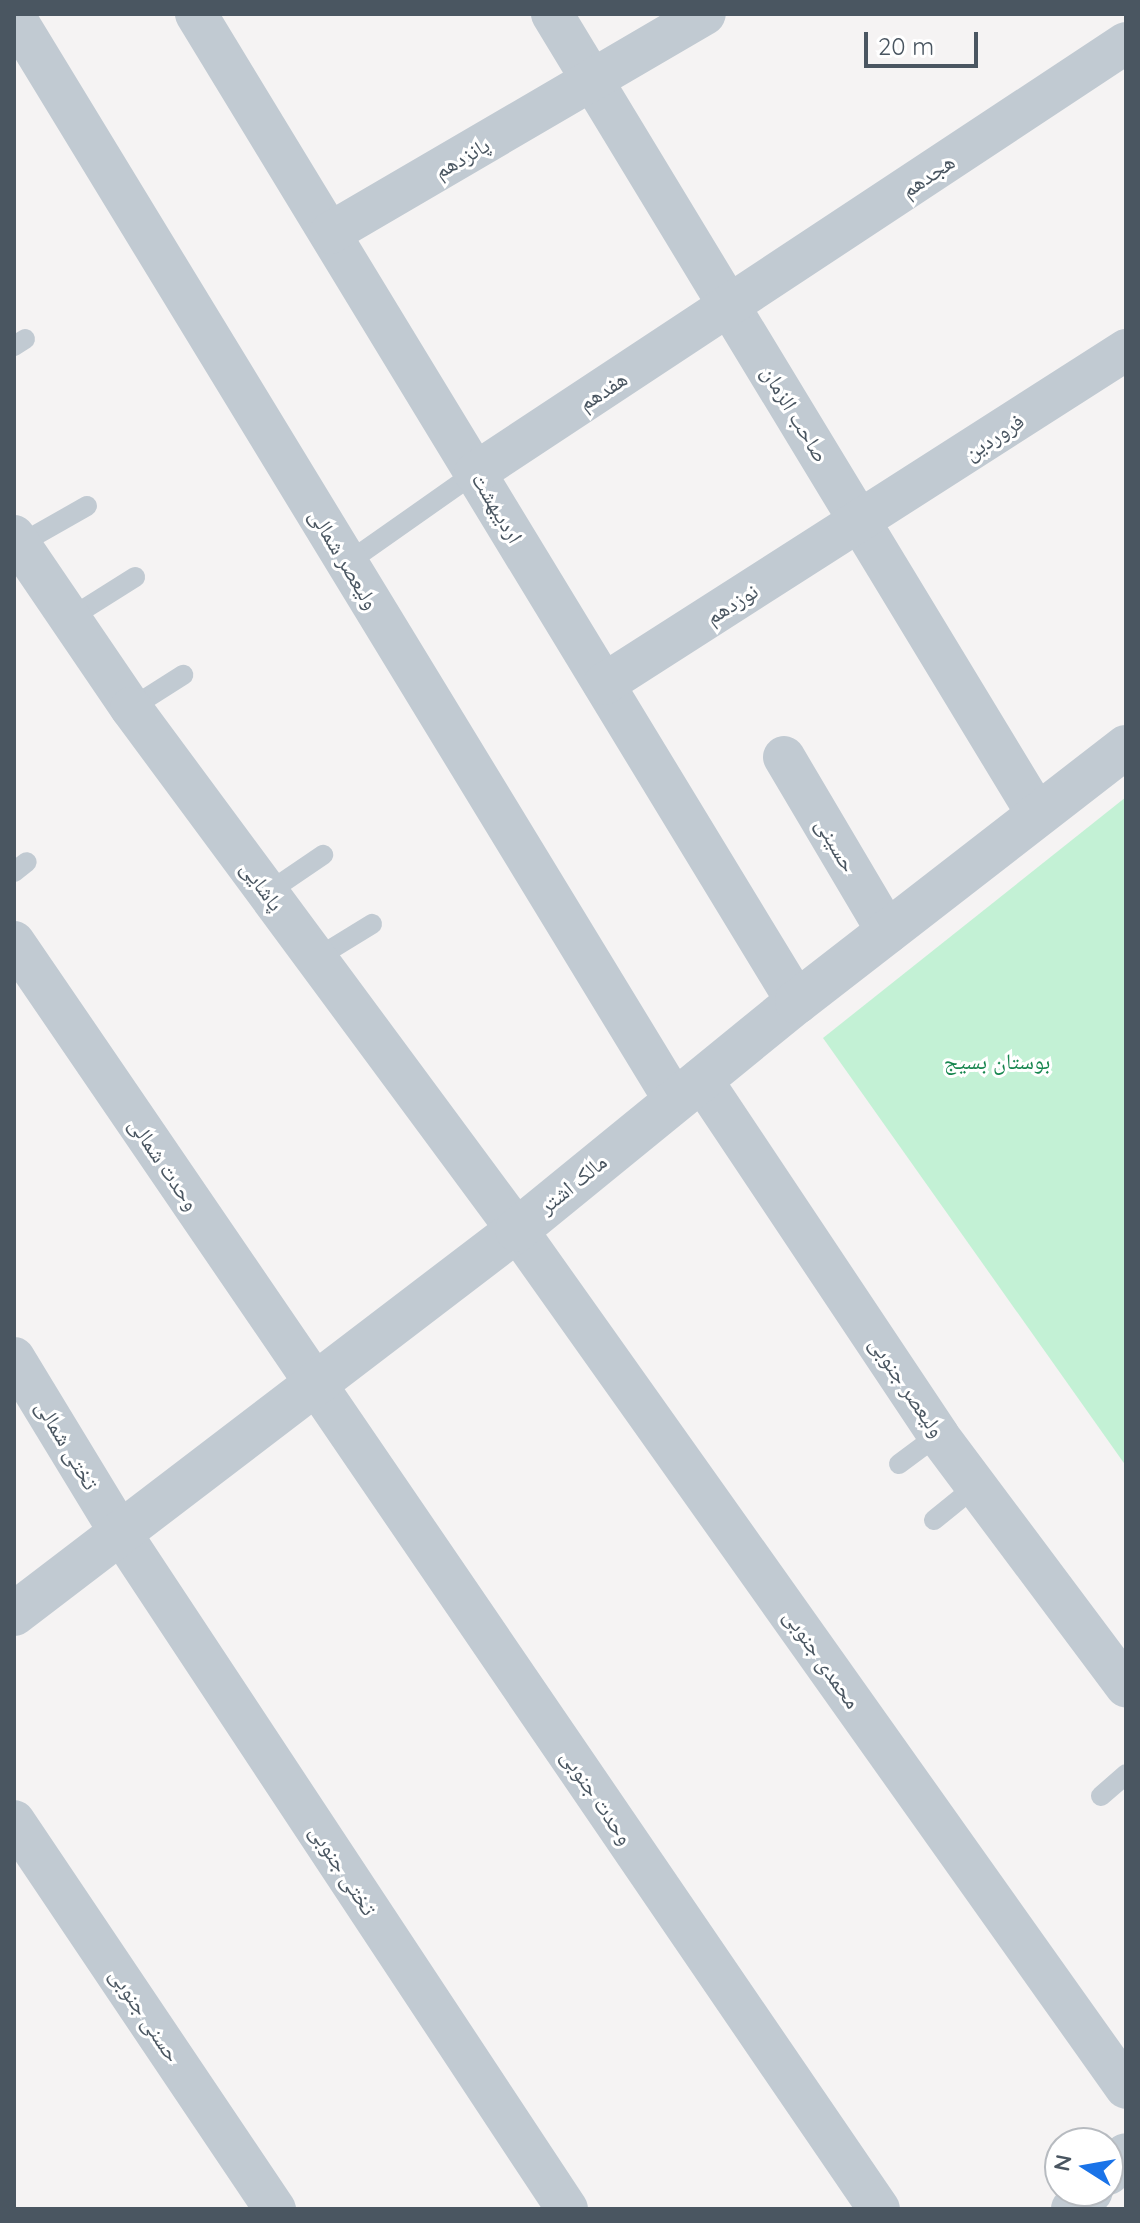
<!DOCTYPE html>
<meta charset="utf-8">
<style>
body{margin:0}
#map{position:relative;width:1140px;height:2223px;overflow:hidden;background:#f5f3f3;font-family:Quicksand,"Noto Naskh Arabic",sans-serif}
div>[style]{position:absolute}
.green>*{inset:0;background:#c3f1d5}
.service>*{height:20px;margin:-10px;padding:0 10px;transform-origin:10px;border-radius:10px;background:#c1cad2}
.minor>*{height:42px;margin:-21px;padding:0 21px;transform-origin:21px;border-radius:21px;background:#c1cad2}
.tertiary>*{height:44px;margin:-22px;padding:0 22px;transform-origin:22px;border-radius:22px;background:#c1cad2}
span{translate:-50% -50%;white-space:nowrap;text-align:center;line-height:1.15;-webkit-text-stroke:6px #fff;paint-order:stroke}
.street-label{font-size:22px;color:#4a5661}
.park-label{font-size:22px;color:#17864f}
.frame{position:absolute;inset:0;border:16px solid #4a5661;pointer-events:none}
.north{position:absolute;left:1044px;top:2127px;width:80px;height:80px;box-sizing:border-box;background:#fff;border:2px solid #b7bbc0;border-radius:50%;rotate:281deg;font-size:22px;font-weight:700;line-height:32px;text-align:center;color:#4a5661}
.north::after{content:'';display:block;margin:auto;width:28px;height:36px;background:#1a73e8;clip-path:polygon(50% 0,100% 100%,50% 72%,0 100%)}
.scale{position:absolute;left:864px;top:32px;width:114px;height:36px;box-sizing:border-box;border:4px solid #4a5661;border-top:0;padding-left:10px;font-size:24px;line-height:28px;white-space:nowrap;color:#4a5661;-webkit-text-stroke:6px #fff;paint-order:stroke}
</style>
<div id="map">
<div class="green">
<i style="clip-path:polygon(1126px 797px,1126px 1466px,823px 1038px)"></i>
</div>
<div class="service">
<i style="left:14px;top:346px;width:13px;rotate:-32deg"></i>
<i style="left:20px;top:544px;width:77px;rotate:-29.6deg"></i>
<i style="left:347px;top:563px;width:156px;rotate:-35.1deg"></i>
<i style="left:70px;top:618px;width:77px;rotate:-32.2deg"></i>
<i style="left:131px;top:708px;width:62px;rotate:-32.4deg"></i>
<i style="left:14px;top:872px;width:16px;rotate:-38deg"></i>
<i style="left:267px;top:893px;width:68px;rotate:-34.2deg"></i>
<i style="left:315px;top:959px;width:67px;rotate:-31.6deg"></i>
<i style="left:899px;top:1464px;width:49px;rotate:-36.6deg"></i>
<i style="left:934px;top:1520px;width:54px;rotate:-39deg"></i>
<i style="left:1101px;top:1796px;width:33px;rotate:-41deg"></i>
</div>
<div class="minor">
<i style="left:196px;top:14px;width:1156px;rotate:58.69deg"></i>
<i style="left:552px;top:14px;width:936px;rotate:58.77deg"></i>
<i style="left:14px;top:16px;width:1270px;rotate:58.65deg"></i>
<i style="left:330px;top:233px;width:434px;rotate:-30.3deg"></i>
<i style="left:475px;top:473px;width:780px;rotate:-33.45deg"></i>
<i style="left:14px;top:536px;width:208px;rotate:55.8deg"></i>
<i style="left:131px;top:708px;width:649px;rotate:53.52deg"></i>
<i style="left:517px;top:1230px;width:1052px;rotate:54.63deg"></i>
<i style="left:604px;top:684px;width:620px;rotate:-32.61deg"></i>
<i style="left:784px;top:757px;width:204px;rotate:59.4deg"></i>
<i style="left:14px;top:942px;width:1534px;rotate:55.68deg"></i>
<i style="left:701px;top:1079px;width:428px;rotate:56.3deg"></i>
<i style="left:938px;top:1435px;width:314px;rotate:53.2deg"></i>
<i style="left:14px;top:1358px;width:204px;rotate:58.7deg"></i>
<i style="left:120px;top:1532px;width:811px;rotate:56.56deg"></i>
<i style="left:14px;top:1821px;width:468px;rotate:56.1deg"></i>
</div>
<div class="tertiary">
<i style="left:14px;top:1614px;width:633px;rotate:-37.36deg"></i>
<i style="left:517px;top:1230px;width:361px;rotate:-39.2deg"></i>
<i style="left:797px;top:1002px;width:416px;rotate:-37.8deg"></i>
<i style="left:1108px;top:2173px;width:25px;rotate:-45deg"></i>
<i style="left:1073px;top:2209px;width:25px;rotate:-45deg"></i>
</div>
<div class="street-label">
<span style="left:462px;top:158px;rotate:-30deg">پانزدهم</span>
<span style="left:928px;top:176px;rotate:-34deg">هجدهم</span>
<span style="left:603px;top:391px;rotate:-33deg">هفدهم</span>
<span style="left:795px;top:414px;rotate:59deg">صاحب الزمان</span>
<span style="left:994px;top:437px;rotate:-33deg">فروردین</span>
<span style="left:497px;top:508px;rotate:59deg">اردیبهشت</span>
<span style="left:344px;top:559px;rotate:59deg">ولیعصر شمالی</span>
<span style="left:732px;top:604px;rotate:-32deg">نوزدهم</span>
<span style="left:836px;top:845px;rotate:60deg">حسینی</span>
<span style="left:262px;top:886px;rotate:54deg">پاشایی</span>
<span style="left:164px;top:1164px;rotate:56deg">وحدت شمالی</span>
<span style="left:573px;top:1184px;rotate:-39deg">مالک اشتر</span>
<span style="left:907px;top:1387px;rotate:56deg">ولیعصر جنوبی</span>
<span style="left:67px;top:1445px;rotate:59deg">تختی شمالی</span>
<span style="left:822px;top:1659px;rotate:55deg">محمدی جنوبی</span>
<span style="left:597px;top:1797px;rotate:56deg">وحدت جنوبی</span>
<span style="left:343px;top:1870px;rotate:57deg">تختی جنوبی</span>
<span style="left:145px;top:2015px;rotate:56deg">حسنی جنوبی</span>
</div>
<div class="park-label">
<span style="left:997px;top:1062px">بوستان بسیج</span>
</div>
<div class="frame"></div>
<div class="north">N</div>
<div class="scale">20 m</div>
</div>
